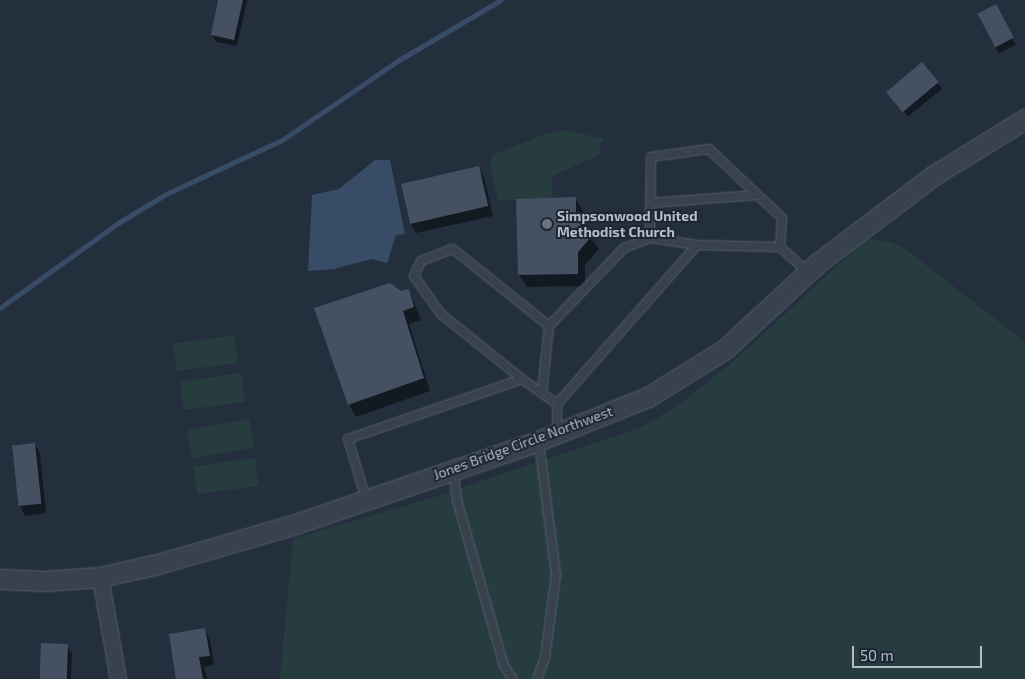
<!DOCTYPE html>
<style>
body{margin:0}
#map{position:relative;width:1025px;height:679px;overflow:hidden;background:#242f3e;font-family:"Exo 2",sans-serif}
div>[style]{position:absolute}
.green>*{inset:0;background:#263c3f;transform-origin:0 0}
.water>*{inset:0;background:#394c67}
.shadow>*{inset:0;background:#0007;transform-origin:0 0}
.stream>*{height:5px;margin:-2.5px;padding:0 2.5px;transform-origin:2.5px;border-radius:2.5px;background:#394c67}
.building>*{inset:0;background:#455162;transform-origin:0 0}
.roads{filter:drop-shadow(0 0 1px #565f6c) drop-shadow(0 0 1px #565f6c)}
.service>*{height:8px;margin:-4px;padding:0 4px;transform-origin:4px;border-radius:4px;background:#38414e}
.minor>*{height:15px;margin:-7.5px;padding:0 7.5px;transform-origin:7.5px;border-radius:7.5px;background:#38414e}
.tertiary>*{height:19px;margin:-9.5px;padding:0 9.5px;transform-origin:9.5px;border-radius:9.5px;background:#38414e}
.dots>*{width:14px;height:14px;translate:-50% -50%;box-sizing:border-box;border:2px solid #1d2633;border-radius:50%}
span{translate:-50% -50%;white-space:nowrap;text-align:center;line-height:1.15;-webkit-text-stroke:4px #1d2633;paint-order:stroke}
.poi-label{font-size:14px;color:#b4bcc9;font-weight:700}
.left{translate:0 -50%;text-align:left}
.street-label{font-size:14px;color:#b4bcc9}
.scale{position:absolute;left:852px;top:646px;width:130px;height:22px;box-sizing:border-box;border:2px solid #b4bcc9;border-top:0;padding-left:6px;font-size:15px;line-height:18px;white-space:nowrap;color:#b4bcc9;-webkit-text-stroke:4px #1d2633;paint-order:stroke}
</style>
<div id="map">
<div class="green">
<i style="clip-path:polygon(567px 130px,604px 139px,599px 148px,602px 154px,552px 176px,553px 198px,498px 201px,490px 163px,493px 155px,545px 134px)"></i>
<i style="clip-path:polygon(866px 239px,887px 241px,903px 247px,1025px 342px,1025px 679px,280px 679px,293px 539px,441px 495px,644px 426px,684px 401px,737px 358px)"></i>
<i style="left:234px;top:335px;width:28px;height:62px;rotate:82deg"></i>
<i style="left:241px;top:373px;width:29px;height:62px;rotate:82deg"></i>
<i style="left:249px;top:419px;width:29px;height:63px;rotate:80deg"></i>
<i style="left:255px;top:458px;width:28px;height:62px;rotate:82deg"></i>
</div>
<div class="water">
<i style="clip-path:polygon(375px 160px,390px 160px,405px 234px,396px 235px,387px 263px,371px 259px,334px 269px,308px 271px,312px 195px,339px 189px)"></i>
</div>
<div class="shadow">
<i style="clip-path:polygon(220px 0,247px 0,237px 46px,216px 42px,212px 35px)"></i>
<i style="left:995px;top:6px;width:44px;height:19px;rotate:62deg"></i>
<i style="left:922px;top:64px;width:32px;height:44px;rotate:51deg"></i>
<i style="clip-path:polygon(479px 168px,484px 178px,493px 216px,416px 233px,410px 223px,402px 185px)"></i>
<i style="clip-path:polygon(575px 198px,583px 211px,583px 228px,599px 249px,585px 265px,585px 286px,527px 287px,519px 275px)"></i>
<i style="clip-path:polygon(409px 290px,421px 320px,409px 324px,430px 391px,356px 417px,349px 404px)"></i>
<i style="clip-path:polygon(35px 444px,40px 454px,46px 513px,25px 516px,20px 506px)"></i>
<i style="clip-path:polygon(205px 630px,210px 640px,214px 665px,204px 667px,207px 679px,177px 679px)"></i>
<i style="clip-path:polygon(67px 645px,72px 654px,71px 679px,41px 679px)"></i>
</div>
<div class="stream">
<i style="left:0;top:308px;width:145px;rotate:-35.8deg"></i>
<i style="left:118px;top:223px;width:56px;rotate:-31.1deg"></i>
<i style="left:166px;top:194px;width:128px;rotate:-25deg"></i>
<i style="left:282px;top:140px;width:142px;rotate:-34.4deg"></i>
<i style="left:399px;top:60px;width:118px;rotate:-30.5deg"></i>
</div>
<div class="building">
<i style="clip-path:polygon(218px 0,243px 0,234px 40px,211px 35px)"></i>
<i style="left:996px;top:4px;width:38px;height:21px;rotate:62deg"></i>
<i style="left:922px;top:62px;width:26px;height:47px;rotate:50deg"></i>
<i style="left:479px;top:166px;width:41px;height:80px;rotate:77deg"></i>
<i style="clip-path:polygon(576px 197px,576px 220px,593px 235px,578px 252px,578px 274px,518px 275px,516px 199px)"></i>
<i style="clip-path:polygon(390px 283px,401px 291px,409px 289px,414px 307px,403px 311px,424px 378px,348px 405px,314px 308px)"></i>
<i style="left:35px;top:443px;width:61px;height:23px;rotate:84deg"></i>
<i style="clip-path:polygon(205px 628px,210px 656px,199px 657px,203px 679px,176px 679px,169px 634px)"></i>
<i style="left:41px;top:643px;width:27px;height:36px;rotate:2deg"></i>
</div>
<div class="roads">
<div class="service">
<i style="left:651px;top:203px;width:106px;rotate:-4.3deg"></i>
<i style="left:697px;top:245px;width:48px;rotate:-171.5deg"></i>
<i style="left:650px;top:238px;width:81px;rotate:-89.3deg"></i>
<i style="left:651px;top:157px;width:59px;rotate:-7.9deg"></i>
<i style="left:709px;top:149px;width:100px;rotate:43.4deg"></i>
<i style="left:782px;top:218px;width:29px;rotate:94deg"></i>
<i style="left:522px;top:379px;width:104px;rotate:-141.3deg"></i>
<i style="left:441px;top:314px;width:47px;rotate:-125.4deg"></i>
<i style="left:414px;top:276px;width:17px;rotate:-65deg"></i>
<i style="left:421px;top:261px;width:34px;rotate:-21deg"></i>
<i style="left:453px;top:249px;width:123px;rotate:38.7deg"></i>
<i style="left:542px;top:393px;width:67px;rotate:-84deg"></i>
<i style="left:549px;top:326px;width:108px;rotate:-46.1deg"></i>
<i style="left:624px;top:248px;width:28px;rotate:-21deg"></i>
<i style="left:557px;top:432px;width:28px;rotate:-90deg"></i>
<i style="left:557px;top:404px;width:212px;rotate:-48.6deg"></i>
<i style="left:697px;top:245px;width:83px;rotate:1.4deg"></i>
<i style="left:780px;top:247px;width:38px;rotate:42deg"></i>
<i style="left:453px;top:470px;width:30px;rotate:82deg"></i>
<i style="left:457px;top:500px;width:173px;rotate:74.2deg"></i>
<i style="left:504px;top:666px;width:16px;rotate:55deg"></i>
<i style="left:366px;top:499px;width:63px;rotate:-106.7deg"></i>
<i style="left:348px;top:439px;width:184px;rotate:-19deg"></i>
<i style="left:522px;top:379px;width:43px;rotate:35.5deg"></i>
<i style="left:537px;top:679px;width:22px;rotate:-69deg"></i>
<i style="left:545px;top:658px;width:84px;rotate:-82.5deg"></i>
<i style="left:556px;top:575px;width:134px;rotate:-97.3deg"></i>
</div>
<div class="minor">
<i style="left:100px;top:577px;width:104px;rotate:80deg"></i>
</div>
<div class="tertiary">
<i style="left:0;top:579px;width:44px;rotate:2.6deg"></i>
<i style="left:44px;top:581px;width:56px;rotate:-4.1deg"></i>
<i style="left:100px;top:577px;width:59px;rotate:-12.6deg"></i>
<i style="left:158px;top:564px;width:144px;rotate:-16.2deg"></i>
<i style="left:296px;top:524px;width:256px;rotate:-18.9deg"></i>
<i style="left:538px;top:441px;width:118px;rotate:-21.8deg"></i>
<i style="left:648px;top:397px;width:91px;rotate:-31.9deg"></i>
<i style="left:725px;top:349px;width:128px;rotate:-42.8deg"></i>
<i style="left:819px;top:262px;width:144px;rotate:-37.1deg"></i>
<i style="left:934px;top:175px;width:107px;rotate:-31.6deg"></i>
</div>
</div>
<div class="dots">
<i style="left:547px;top:224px;background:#6b7280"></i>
</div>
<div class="poi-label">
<span class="left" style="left:557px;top:224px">Simpsonwood United<br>Methodist Church</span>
</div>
<div class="street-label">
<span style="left:523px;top:443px;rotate:-20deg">Jones Bridge Circle Northwest</span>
</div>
<div class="scale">50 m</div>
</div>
